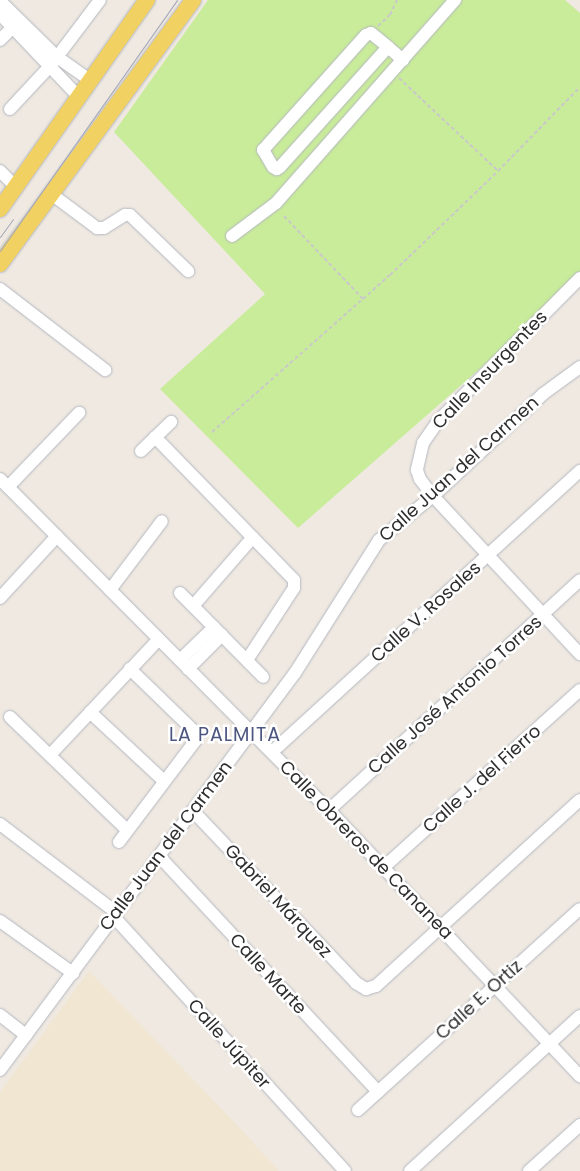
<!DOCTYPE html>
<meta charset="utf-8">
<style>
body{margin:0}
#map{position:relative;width:580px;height:1171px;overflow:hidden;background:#efe9e1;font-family:Poppins,sans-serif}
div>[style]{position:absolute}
.education>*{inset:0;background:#f0e6d1}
.pitch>*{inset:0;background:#c9ec9a}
.path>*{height:2px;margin-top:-1px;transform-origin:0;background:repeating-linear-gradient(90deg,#c9c9c9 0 4px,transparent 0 6.5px)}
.roads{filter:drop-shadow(0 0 1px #b4b7c1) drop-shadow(0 0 1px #b4b7c1)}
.minor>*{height:12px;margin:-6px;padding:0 6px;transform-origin:6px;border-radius:6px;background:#fff}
.major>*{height:16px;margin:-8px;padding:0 8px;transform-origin:8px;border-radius:8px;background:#f2d163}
.tram>*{height:1px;margin:-0.5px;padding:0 0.5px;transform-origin:0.5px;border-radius:0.5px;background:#a3a6b8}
span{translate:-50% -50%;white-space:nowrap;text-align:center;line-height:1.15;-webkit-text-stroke:5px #fff;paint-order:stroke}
.street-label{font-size:18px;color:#2e2e2e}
.neighbourhood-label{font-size:19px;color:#4d5680;letter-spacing:1px}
</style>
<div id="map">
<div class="education">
<i style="clip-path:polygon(89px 971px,236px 1124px,279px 1171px,0 1171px,0 1092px)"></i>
</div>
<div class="pitch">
<i style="clip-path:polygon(208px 0,565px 0,580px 13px,580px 272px,507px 345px,298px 528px,160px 389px,265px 294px,114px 132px)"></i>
</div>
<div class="path">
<i style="left:378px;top:26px;width:16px;rotate:-43deg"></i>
<i style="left:390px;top:15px;width:17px;rotate:-65deg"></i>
<i style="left:399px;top:78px;width:136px;rotate:43.2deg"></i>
<i style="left:363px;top:299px;width:36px;rotate:-42deg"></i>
<i style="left:390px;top:275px;width:150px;rotate:-43.9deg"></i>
<i style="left:498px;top:171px;width:117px;rotate:-45.7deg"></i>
<i style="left:212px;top:432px;width:201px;rotate:-41.4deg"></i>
<i style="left:363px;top:299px;width:117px;rotate:-133.6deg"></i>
</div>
<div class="roads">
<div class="minor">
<i style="left:0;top:1px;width:80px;rotate:44.5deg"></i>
<i style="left:57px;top:57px;width:42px;rotate:35.2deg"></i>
<i style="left:0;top:14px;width:115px;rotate:46.4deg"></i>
<i style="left:0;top:40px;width:25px;rotate:-45deg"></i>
<i style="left:388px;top:47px;width:161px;rotate:132deg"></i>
<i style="left:280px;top:167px;width:4px;rotate:146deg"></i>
<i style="left:277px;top:169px;width:4px;rotate:-153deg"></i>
<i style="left:273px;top:167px;width:20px;rotate:-120deg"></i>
<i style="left:263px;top:150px;width:154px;rotate:-48.2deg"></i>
<i style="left:366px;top:35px;width:5px;rotate:-22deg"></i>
<i style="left:371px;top:33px;width:22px;rotate:39deg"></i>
<i style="left:388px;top:47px;width:20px;rotate:41deg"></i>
<i style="left:10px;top:109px;width:60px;rotate:-47deg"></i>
<i style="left:51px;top:65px;width:81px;rotate:-53deg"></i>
<i style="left:0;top:171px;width:23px;rotate:45deg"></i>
<i style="left:50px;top:193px;width:59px;rotate:36.7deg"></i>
<i style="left:97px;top:228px;width:7px"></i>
<i style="left:104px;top:228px;width:25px;rotate:-32deg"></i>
<i style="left:125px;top:215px;width:5px"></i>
<i style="left:130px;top:215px;width:81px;rotate:44deg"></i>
<i style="left:232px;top:236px;width:55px;rotate:-36.9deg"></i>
<i style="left:276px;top:203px;width:271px;rotate:-48.6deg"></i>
<i style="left:580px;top:278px;width:200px;rotate:134.8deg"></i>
<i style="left:439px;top:420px;width:28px;rotate:125deg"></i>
<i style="left:423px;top:443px;width:28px;rotate:103deg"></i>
<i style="left:417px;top:470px;width:9px;rotate:72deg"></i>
<i style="left:420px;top:479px;width:21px;rotate:53deg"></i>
<i style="left:433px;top:496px;width:216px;rotate:47.1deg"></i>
<i style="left:0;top:289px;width:133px;rotate:37.6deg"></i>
<i style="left:155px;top:437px;width:199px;rotate:45.8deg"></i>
<i style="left:294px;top:580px;width:8px;rotate:90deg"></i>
<i style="left:294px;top:588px;width:86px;rotate:123.1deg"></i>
<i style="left:141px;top:451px;width:42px;rotate:-44deg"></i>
<i style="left:0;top:479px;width:467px;rotate:45.2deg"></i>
<i style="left:329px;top:810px;width:366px;rotate:46.7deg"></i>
<i style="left:8px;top:487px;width:103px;rotate:-46.2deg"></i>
<i style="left:110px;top:590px;width:86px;rotate:-53deg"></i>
<i style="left:180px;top:593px;width:118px;rotate:45.3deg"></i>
<i style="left:0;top:598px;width:84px;rotate:-47.4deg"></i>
<i style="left:193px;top:606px;width:91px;rotate:-49deg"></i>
<i style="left:180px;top:660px;width:47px;rotate:-44.1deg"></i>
<i style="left:188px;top:669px;width:48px;rotate:-45deg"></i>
<i style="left:90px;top:712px;width:101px;rotate:43deg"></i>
<i style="left:10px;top:717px;width:163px;rotate:44deg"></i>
<i style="left:272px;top:752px;width:417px;rotate:-42.4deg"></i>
<i style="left:50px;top:755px;width:159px;rotate:-46.8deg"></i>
<i style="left:329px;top:810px;width:340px;rotate:-42.5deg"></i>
<i style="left:193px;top:811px;width:237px;rotate:46.5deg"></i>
<i style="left:356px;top:983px;width:12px;rotate:31deg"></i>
<i style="left:366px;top:989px;width:10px;rotate:-17deg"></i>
<i style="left:376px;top:986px;width:276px;rotate:-42.4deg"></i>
<i style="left:0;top:824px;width:147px;rotate:37.3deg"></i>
<i style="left:119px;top:842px;width:126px;rotate:-53deg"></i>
<i style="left:195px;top:741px;width:6px;rotate:-81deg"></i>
<i style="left:196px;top:735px;width:6px;rotate:-121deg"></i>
<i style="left:193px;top:730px;width:88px;rotate:-135.9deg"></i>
<i style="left:159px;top:856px;width:322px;rotate:47.1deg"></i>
<i style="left:384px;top:867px;width:264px;rotate:-42.1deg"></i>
<i style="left:114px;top:917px;width:343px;rotate:47.7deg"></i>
<i style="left:0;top:921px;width:90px;rotate:35.5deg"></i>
<i style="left:0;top:1015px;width:33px;rotate:38deg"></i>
<i style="left:0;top:1070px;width:495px;rotate:-53.4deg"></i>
<i style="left:295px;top:673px;width:157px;rotate:-57.7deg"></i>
<i style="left:379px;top:540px;width:70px;rotate:-39.2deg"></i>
<i style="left:433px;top:496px;width:150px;rotate:-42.8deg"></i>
<i style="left:543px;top:394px;width:46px;rotate:-36.1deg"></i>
<i style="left:358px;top:1110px;width:299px;rotate:-42.2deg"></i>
<i style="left:410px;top:1171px;width:230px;rotate:-42.4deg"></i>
<i style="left:529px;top:1171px;width:69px;rotate:-42deg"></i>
</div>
<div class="major">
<i style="left:0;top:209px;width:256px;rotate:-54.9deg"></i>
<i style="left:0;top:264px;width:327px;rotate:-53.8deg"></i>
</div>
</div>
<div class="tram">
<i style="left:0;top:237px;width:22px;rotate:-54deg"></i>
<i style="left:0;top:251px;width:307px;rotate:-54.8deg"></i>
</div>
<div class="street-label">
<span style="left:490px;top:370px;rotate:-46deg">Calle Insurgentes</span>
<span style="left:459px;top:469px;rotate:-42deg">Calle Juan del Carmen</span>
<span style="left:426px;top:612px;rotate:-42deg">Calle V. Rosales</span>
<span style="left:455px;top:695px;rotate:-42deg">Calle José Antonio Torres</span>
<span style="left:482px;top:779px;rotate:-42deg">Calle J. del Fierro</span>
<span style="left:166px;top:846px;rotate:-53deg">Calle Juan del Carmen</span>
<span style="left:366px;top:850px;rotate:46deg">Calle Obreros de Cananea</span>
<span style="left:278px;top:901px;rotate:47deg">Gabriel Márquez</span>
<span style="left:268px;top:974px;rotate:47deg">Calle Marte</span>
<span style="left:479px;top:1000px;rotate:-42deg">Calle E. Ortiz</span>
<span style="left:229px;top:1044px;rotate:48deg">Calle Júpiter</span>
</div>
<div class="neighbourhood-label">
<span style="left:225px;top:735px">LA PALMITA</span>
</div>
</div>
